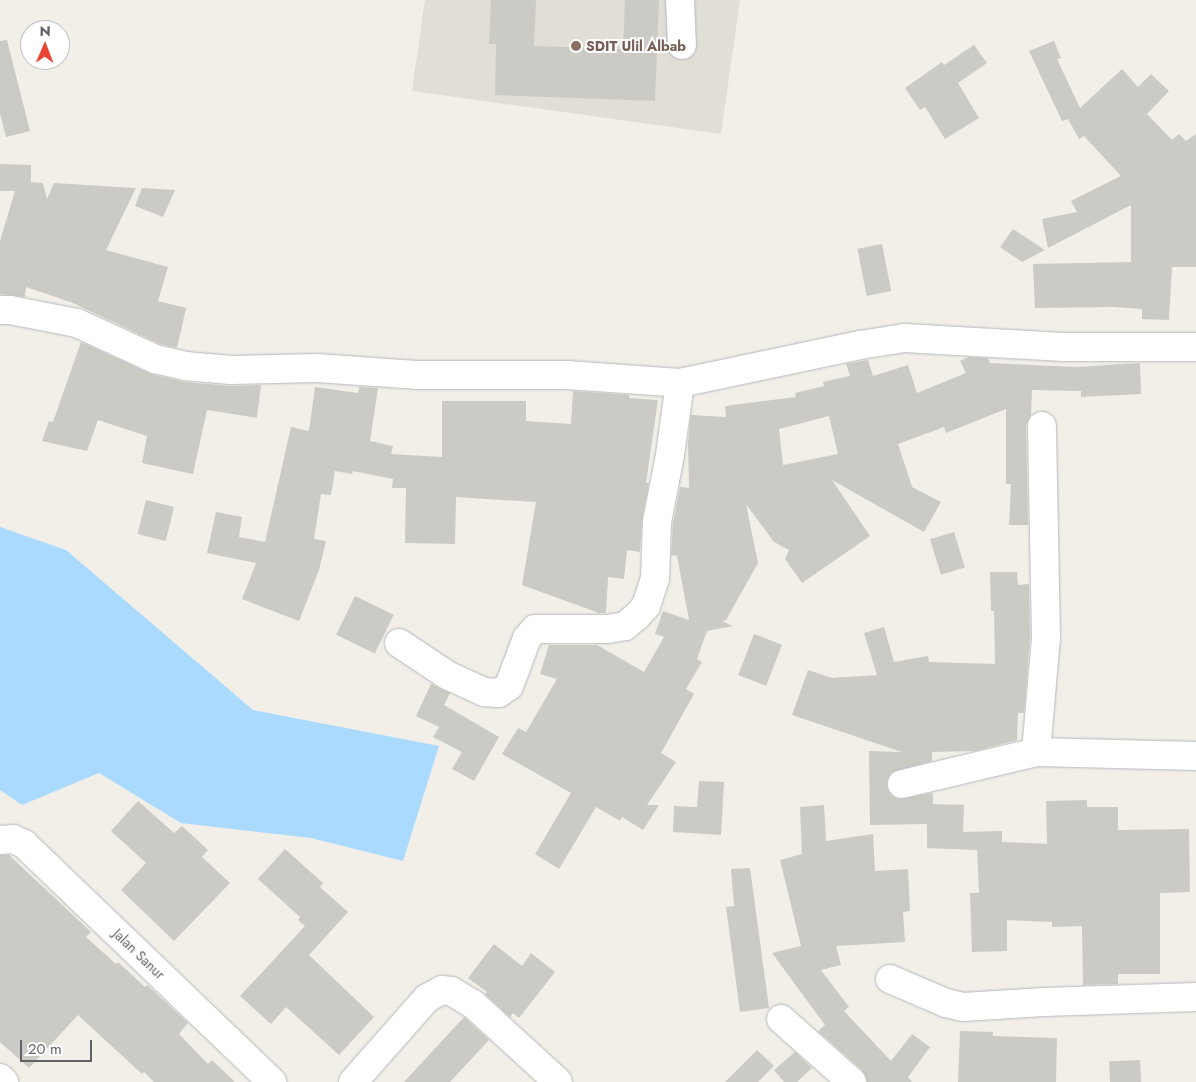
<!DOCTYPE html>
<style>
body{margin:0}
#map{position:relative;width:1196px;height:1082px;overflow:hidden;background:#f1efe8;font-family:Jost,sans-serif}
div>[style]{position:absolute}
.education>*{inset:0;background:#e1ded6}
.water>*{inset:0;background:#aadaff}
.building>*{inset:0;background:#cccac5;transform-origin:0 0}
.roads{filter:drop-shadow(0 0 1px #b5b8bc) drop-shadow(0 0 1px #b5b8bc)}
.minor>*{height:28px;margin:-14px;padding:0 14px;transform-origin:14px;border-radius:14px;background:#fff}
.dots>*{width:14px;height:14px;translate:-50% -50%;box-sizing:border-box;border:2px solid #fff;border-radius:50%}
span{translate:-50% -50%;white-space:nowrap;text-align:center;line-height:1.15;-webkit-text-stroke:4px #fff;paint-order:stroke}
.education-label{font-size:14px;color:#785e54;font-weight:700}
.left{translate:0 -50%;text-align:left}
.street-label{font-size:14px;color:#5f6368}
.north{position:absolute;left:20px;top:20px;width:50px;height:50px;box-sizing:border-box;background:#fff;border:1px solid #bfc1c3;border-radius:50%;rotate:1deg;font-size:14px;font-weight:700;line-height:20px;text-align:center;color:#5f6368}
.north::after{content:'';display:block;margin:auto;width:18px;height:22px;background:#ea4335;clip-path:polygon(50% 0,100% 100%,50% 72%,0 100%)}
.scale{position:absolute;left:20px;top:1040px;width:72px;height:22px;box-sizing:border-box;border:2px solid #5f6368;border-top:0;padding-left:6px;font-size:15px;line-height:18px;white-space:nowrap;color:#5f6368;-webkit-text-stroke:4px #fff;paint-order:stroke}
</style>
<div id="map">
<div class="education">
<i style="clip-path:polygon(425px 0,740px 0,721px 134px,412px 91px)"></i>
</div>
<div class="water">
<i style="clip-path:polygon(0 527px,66px 550px,253px 710px,439px 746px,403px 861px,311px 838px,181px 823px,99px 773px,22px 805px,0 790px)"></i>
</div>
<div class="building">
<i style="clip-path:polygon(491px 0,536px 0,534px 46px,623px 49px,625px 0,659px 0,655px 101px,495px 95px,496px 44px,489px 44px)"></i>
<i style="clip-path:polygon(7px 40px,30px 131px,6px 137px,0 114px,0 41px)"></i>
<i style="clip-path:polygon(1054px 41px,1061px 58px,1057px 59px,1080px 108px,1122px 69px,1138px 87px,1151px 74px,1169px 91px,1147px 114px,1172px 140px,1179px 134px,1186px 141px,1196px 134px,1196px 267px,1172px 267px,1169px 320px,1142px 319px,1142px 309px,1114px 307px,1035px 308px,1033px 264px,1131px 262px,1131px 205px,1048px 248px,1042px 219px,1077px 212px,1071px 201px,1121px 176px,1084px 136px,1079px 139px,1068px 119px,1062px 121px,1029px 51px)"></i>
<i style="clip-path:polygon(974px 45px,987px 63px,958px 83px,979px 118px,945px 139px,925px 107px,920px 110px,905px 88px,942px 62px,944px 65px)"></i>
<i style="clip-path:polygon(0 164px,31px 165px,31px 182px,43px 183px,47px 199px,54px 183px,136px 188px,106px 250px,168px 267px,158px 301px,186px 308px,177px 348px,160px 344px,73px 303px,26px 287px,25px 297px,0 294px,0 241px,15px 191px,0 191px)"></i>
<i style="clip-path:polygon(142px 188px,175px 190px,163px 217px,135px 206px)"></i>
<i style="clip-path:polygon(1013px 229px,1045px 250px,1022px 262px,1000px 247px)"></i>
<i style="left:882px;top:244px;width:48px;height:25px;rotate:79deg"></i>
<i style="clip-path:polygon(81px 342px,151px 374px,184px 382px,230px 386px,261px 385px,257px 418px,207px 410px,193px 474px,142px 463px,147px 436px,98px 420px,87px 451px,42px 441px,49px 421px,53px 422px)"></i>
<i style="clip-path:polygon(evenodd,969px 357px,988px 358px,990px 363px,1076px 367px,1140px 363px,1141px 394px,1081px 397px,1081px 391px,1032px 390px,1031px 415px,1026px 426px,1028px 525px,1009px 525px,1011px 484px,1006px 484px,1006px 409px,946px 433px,944px 427px,898px 444px,912px 487px,941px 502px,924px 532px,832px 480px,870px 536px,802px 583px,785px 559px,789px 550px,774px 542px,746px 504px,758px 563px,726px 620px,722px 621px,733px 626px,707px 631px,697px 659px,702px 662px,686px 689px,694px 694px,661px 753px,676px 762px,647px 805px,659px 805px,643px 830px,622px 817px,620px 821px,596px 807px,559px 869px,535px 854px,571px 793px,502px 754px,518px 728px,526px 732px,557px 679px,540px 674px,549px 645px,597px 645px,644px 672px,664px 637px,655px 634px,663px 611px,689px 620px,677px 556px,671px 555px,673px 524px,680px 487px,689px 488px,688px 442px,691px 415px,726px 417px,725px 406px,796px 397px,795px 393px,824px 386px,823px 382px,850px 376px,846px 364px,868px 360px,873px 376px,908px 365px,917px 393px,966px 373px,960px 361px,969px 357px,829px 416px,838px 454px,783px 465px,779px 429px,829px 416px)"></i>
<i style="clip-path:polygon(315px 387px,358px 393px,359px 387px,378px 388px,370px 441px,393px 446px,391px 454px,442px 457px,442px 401px,526px 401px,526px 421px,571px 424px,573px 391px,629px 395px,629px 398px,658px 400px,646px 483px,649px 483px,642px 519px,640px 552px,627px 550px,624px 579px,608px 577px,606px 613px,599px 613px,522px 585px,536px 502px,456px 497px,455px 544px,405px 543px,406px 488px,392px 488px,393px 479px,353px 471px,352px 474px,335px 471px,331px 495px,321px 494px,314px 539px,326px 541px,319px 570px,299px 621px,242px 599px,256px 563px,207px 553px,216px 512px,242px 517px,239px 537px,265px 542px,291px 427px,309px 431px)"></i>
<i style="left:146px;top:500px;width:29px;height:35px;rotate:14deg"></i>
<i style="left:954px;top:532px;width:37px;height:25px;rotate:73deg"></i>
<i style="clip-path:polygon(990px 572px,1017px 572px,1018px 585px,1029px 584px,1030px 637px,1024px 713px,1018px 713px,1017px 740px,975px 751px,932px 752px,932px 761px,892px 772px,887px 780px,887px 788px,891px 795px,898px 799px,933px 793px,933px 804px,964px 805px,963px 832px,1002px 831px,1002px 842px,1047px 844px,1046px 801px,1087px 800px,1087px 807px,1118px 807px,1118px 830px,1189px 829px,1190px 892px,1160px 893px,1160px 974px,1118px 974px,1118px 984px,1083px 985px,1082px 926px,1052px 927px,1052px 922px,1007px 920px,1007px 951px,972px 952px,970px 893px,979px 893px,977px 850px,927px 848px,927px 824px,870px 825px,869px 751px,902px 752px,792px 715px,808px 670px,832px 678px,877px 675px,864px 633px,884px 627px,894px 662px,928px 656px,929px 662px,995px 664px,994px 611px,991px 611px)"></i>
<i style="left:355px;top:596px;width:43px;height:43px;rotate:26deg"></i>
<i style="left:754px;top:634px;width:30px;height:44px;rotate:21deg"></i>
<i style="clip-path:polygon(431px 684px,450px 693px,444px 705px,499px 737px,474px 781px,452px 769px,462px 752px,433px 737px,439px 727px,416px 716px)"></i>
<i style="clip-path:polygon(699px 781px,724px 782px,721px 835px,673px 832px,674px 806px,697px 807px)"></i>
<i style="clip-path:polygon(138px 801px,174px 833px,182px 826px,208px 850px,202px 857px,230px 883px,174px 941px,121px 890px,146px 863px,111px 831px)"></i>
<i style="clip-path:polygon(824px 805px,826px 841px,873px 834px,875px 871px,908px 869px,910px 911px,903px 912px,905px 942px,836px 946px,841px 965px,821px 970px,849px 1007px,844px 1011px,891px 1061px,912px 1034px,930px 1047px,908px 1077px,912px 1082px,867px 1082px,862px 1070px,818px 1031px,825px 1025px,772px 953px,801px 946px,780px 860px,802px 854px,800px 807px)"></i>
<i style="clip-path:polygon(285px 849px,323px 883px,320px 887px,348px 912px,309px 955px,374px 1017px,339px 1055px,286px 1007px,271px 1024px,240px 996px,305px 926px,298px 920px,300px 917px,258px 879px)"></i>
<i style="clip-path:polygon(0 855px,9px 855px,91px 932px,86px 937px,116px 964px,118px 962px,145px 987px,147px 985px,188px 1023px,179px 1034px,208px 1064px,212px 1060px,235px 1082px,154px 1082px,144px 1072px,142px 1074px,78px 1015px,29px 1068px,0 1042px)"></i>
<i style="clip-path:polygon(750px 868px,769px 1008px,740px 1012px,726px 907px,734px 906px,731px 869px)"></i>
<i style="clip-path:polygon(494px 944px,522px 966px,531px 953px,555px 972px,519px 1018px,513px 1013px,510px 1017px,485px 994px,487px 992px,468px 978px)"></i>
<i style="clip-path:polygon(464px 1017px,489px 1040px,450px 1082px,404px 1082px)"></i>
<i style="clip-path:polygon(960px 1031px,993px 1032px,993px 1036px,1057px 1038px,1056px 1082px,958px 1082px)"></i>
<i style="clip-path:polygon(757px 1050px,774px 1066px,758px 1082px,725px 1082px)"></i>
<i style="clip-path:polygon(795px 1052px,812px 1068px,797px 1082px,784px 1082px,774px 1070px)"></i>
<i style="left:1140px;top:1060px;width:22px;height:31px;rotate:87deg"></i>
</div>
<div class="roads">
<div class="minor">
<i style="left:680px;top:0;width:45px;rotate:87.5deg"></i>
<i style="left:0;top:310px;width:10px"></i>
<i style="left:10px;top:310px;width:68px;rotate:11deg"></i>
<i style="left:77px;top:323px;width:86px;rotate:24.8deg"></i>
<i style="left:155px;top:359px;width:31px;rotate:13deg"></i>
<i style="left:185px;top:366px;width:46px;rotate:5deg"></i>
<i style="left:231px;top:370px;width:86px;rotate:-1.3deg"></i>
<i style="left:317px;top:368px;width:99px;rotate:4deg"></i>
<i style="left:416px;top:375px;width:151px"></i>
<i style="left:567px;top:375px;width:113px;rotate:4deg"></i>
<i style="left:680px;top:383px;width:184px;rotate:-11.9deg"></i>
<i style="left:860px;top:345px;width:45px;rotate:-9deg"></i>
<i style="left:904px;top:338px;width:160px;rotate:3.2deg"></i>
<i style="left:1064px;top:347px;width:132px"></i>
<i style="left:399px;top:643px;width:58px;rotate:33.7deg"></i>
<i style="left:447px;top:675px;width:41px;rotate:24.7deg"></i>
<i style="left:484px;top:692px;width:15px;rotate:4deg"></i>
<i style="left:499px;top:693px;width:12px;rotate:-35deg"></i>
<i style="left:509px;top:686px;width:51px;rotate:-69.4deg"></i>
<i style="left:527px;top:638px;width:12px;rotate:-48deg"></i>
<i style="left:535px;top:629px;width:72px"></i>
<i style="left:607px;top:629px;width:18px;rotate:-9deg"></i>
<i style="left:625px;top:626px;width:16px;rotate:-40deg"></i>
<i style="left:637px;top:616px;width:13px;rotate:-48deg"></i>
<i style="left:646px;top:606px;width:28px;rotate:-72deg"></i>
<i style="left:655px;top:579px;width:57px;rotate:-88deg"></i>
<i style="left:657px;top:522px;width:68px;rotate:-79deg"></i>
<i style="left:670px;top:455px;width:73px;rotate:-82.1deg"></i>
<i style="left:1036px;top:752px;width:114px;rotate:-85deg"></i>
<i style="left:1046px;top:638px;width:212px;rotate:-91.1deg"></i>
<i style="left:902px;top:784px;width:138px;rotate:-13.4deg"></i>
<i style="left:1036px;top:752px;width:160px;rotate:1.4deg"></i>
<i style="left:0;top:840px;width:13px;rotate:-4deg"></i>
<i style="left:13px;top:839px;width:12px;rotate:24deg"></i>
<i style="left:24px;top:844px;width:344px;rotate:43.8deg"></i>
<i style="left:890px;top:979px;width:61px;rotate:23.2deg"></i>
<i style="left:946px;top:1003px;width:17px;rotate:13deg"></i>
<i style="left:963px;top:1007px;width:81px;rotate:-3.5deg"></i>
<i style="left:1044px;top:1002px;width:152px;rotate:-1.9deg"></i>
<i style="left:781px;top:1019px;width:95px;rotate:41.6deg"></i>
<i style="left:0;top:1078px;width:6px;rotate:45deg"></i>
<i style="left:353px;top:1082px;width:112px;rotate:-48.6deg"></i>
<i style="left:427px;top:998px;width:17px;rotate:-28deg"></i>
<i style="left:442px;top:990px;width:9px;rotate:6deg"></i>
<i style="left:451px;top:991px;width:26px;rotate:31deg"></i>
<i style="left:473px;top:1004px;width:115px;rotate:42.5deg"></i>
</div>
</div>
<div class="dots">
<i style="left:576px;top:46px;background:#8d6e63"></i>
</div>
<div class="education-label">
<span class="left" style="left:586px;top:46px">SDIT Ulil Albab</span>
</div>
<div class="street-label">
<span style="left:139px;top:954px;rotate:44deg">Jalan Sanur</span>
</div>
<div class="north">N</div>
<div class="scale">20 m</div>
</div>
